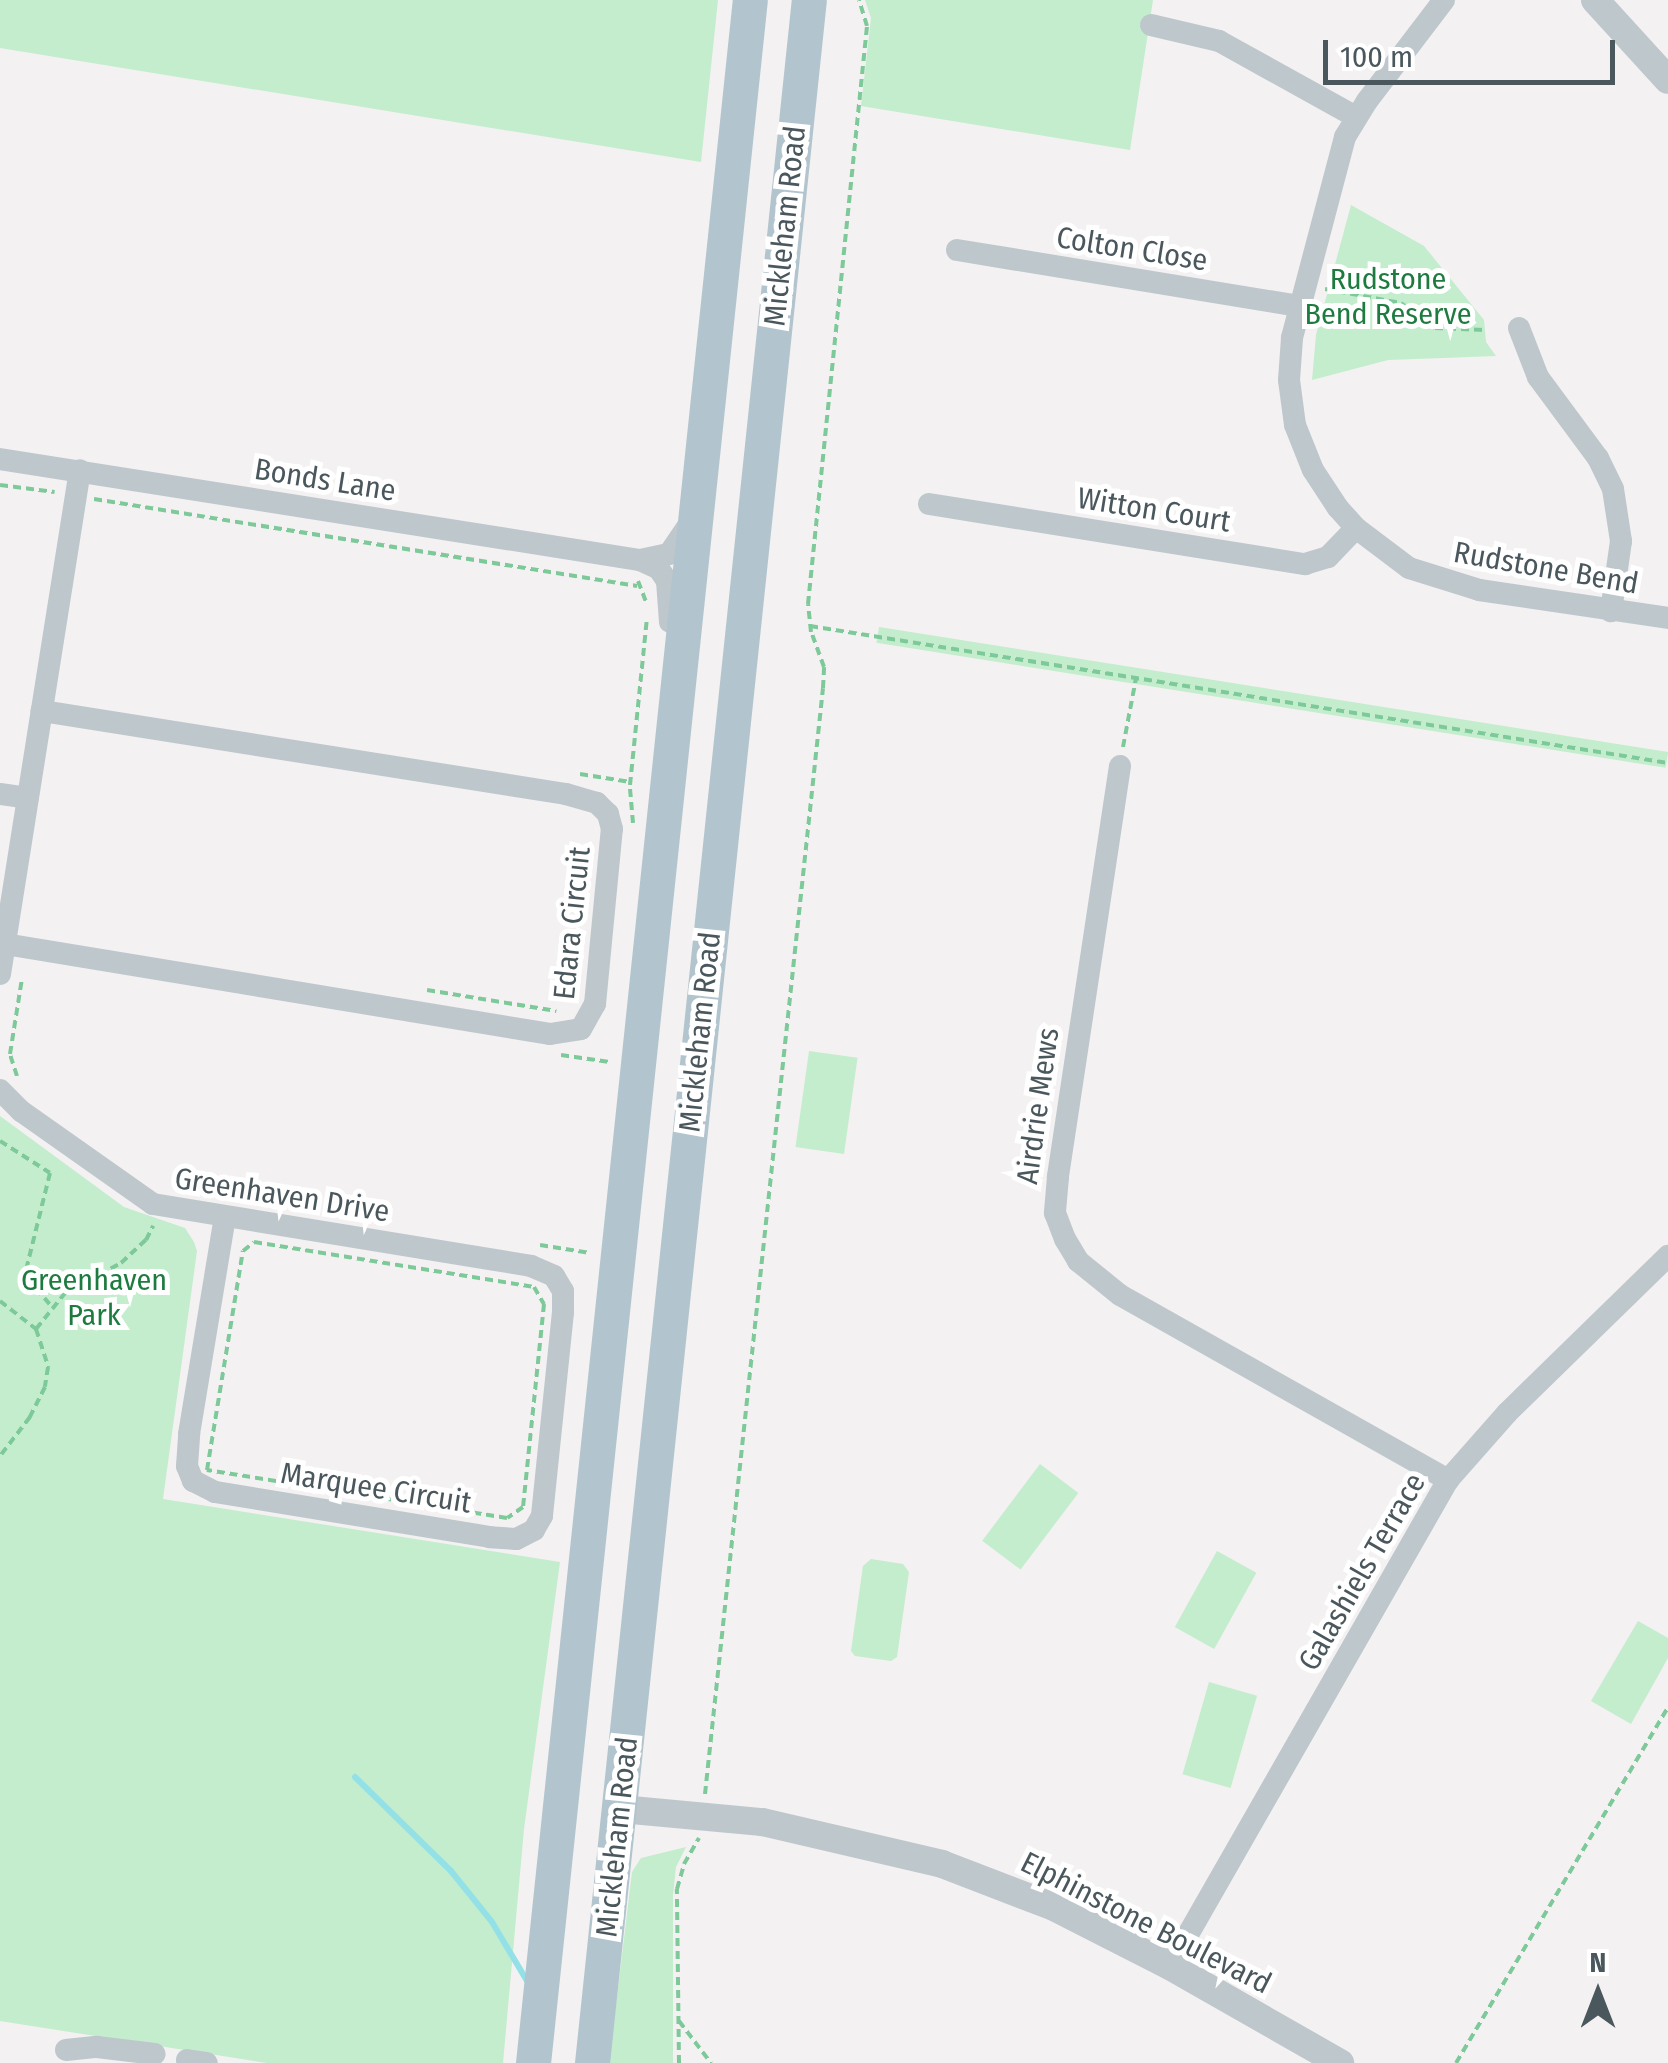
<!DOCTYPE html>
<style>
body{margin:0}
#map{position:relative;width:1668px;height:2063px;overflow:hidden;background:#f3f1f1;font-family:"Fira Sans Condensed",sans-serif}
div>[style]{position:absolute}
.green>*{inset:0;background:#c3edcd;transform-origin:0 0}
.stream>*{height:6px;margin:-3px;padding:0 3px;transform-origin:3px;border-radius:3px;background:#93e1e7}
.path>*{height:4px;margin-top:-2px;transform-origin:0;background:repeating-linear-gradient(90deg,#7dc999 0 8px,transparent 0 13px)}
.minor>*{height:22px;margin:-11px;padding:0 11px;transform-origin:11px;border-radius:11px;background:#bec7cc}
.tertiary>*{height:28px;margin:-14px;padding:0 14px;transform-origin:14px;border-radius:14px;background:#bec7cc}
.primary>*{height:35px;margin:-17.5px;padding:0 17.5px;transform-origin:17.5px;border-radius:17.5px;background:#b2c4cd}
span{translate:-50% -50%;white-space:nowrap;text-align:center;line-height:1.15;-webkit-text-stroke:10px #fff;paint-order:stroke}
.street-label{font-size:30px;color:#4a575d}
.park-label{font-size:30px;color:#1e7b40}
.north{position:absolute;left:1548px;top:1943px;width:100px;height:100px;-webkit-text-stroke:8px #fff;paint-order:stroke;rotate:0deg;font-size:28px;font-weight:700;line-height:40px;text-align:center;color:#4a575d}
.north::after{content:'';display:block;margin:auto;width:35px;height:45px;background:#4a575d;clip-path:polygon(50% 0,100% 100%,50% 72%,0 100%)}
.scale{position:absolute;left:1323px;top:40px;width:292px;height:45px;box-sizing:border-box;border:5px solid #4a575d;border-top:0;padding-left:12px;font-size:30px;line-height:35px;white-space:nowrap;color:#4a575d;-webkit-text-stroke:8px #fff;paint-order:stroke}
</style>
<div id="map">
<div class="green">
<i style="clip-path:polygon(0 0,718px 0,701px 162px,0 48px)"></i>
<i style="clip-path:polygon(865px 0,1153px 0,1130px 150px,861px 106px,871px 18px)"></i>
<i style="clip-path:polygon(1351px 205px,1424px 246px,1484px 320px,1486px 342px,1496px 356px,1388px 360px,1312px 380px,1316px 335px)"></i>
<i style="left:879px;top:627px;width:799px;height:16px;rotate:9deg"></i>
<i style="left:809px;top:1051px;width:49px;height:97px;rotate:8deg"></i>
<i style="clip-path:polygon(0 1116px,124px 1207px,185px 1228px,194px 1242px,197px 1251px,163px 1499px,560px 1562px,524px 1829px,503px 2063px,267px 2063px,0 2021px)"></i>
<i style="left:1040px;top:1464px;width:48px;height:96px;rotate:37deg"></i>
<i style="left:1217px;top:1551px;width:45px;height:87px;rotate:29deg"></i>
<i style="clip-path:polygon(871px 1559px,903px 1564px,909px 1572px,897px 1657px,891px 1661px,855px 1656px,851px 1651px,863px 1566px)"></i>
<i style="clip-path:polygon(1638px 1621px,1668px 1638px,1668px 1658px,1631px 1724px,1591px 1701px)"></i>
<i style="left:1209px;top:1682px;width:50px;height:96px;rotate:16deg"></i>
<i style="clip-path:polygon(686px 1847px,676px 1867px,673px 1895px,673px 2063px,609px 2063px,632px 1872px,641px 1858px)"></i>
</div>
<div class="stream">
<i style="left:355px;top:1777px;width:134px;rotate:44.4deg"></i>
<i style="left:451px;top:1871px;width:65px;rotate:51.2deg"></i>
<i style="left:492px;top:1922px;width:69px;rotate:59.3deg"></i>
</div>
<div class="path">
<i style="left:1325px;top:289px;width:77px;rotate:10.4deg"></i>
<i style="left:1401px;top:303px;width:42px;rotate:36.3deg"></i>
<i style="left:1435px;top:328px;width:50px;rotate:2.3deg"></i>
<i style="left:0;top:485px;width:55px;rotate:7.3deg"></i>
<i style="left:94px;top:499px;width:550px;rotate:9.1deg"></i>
<i style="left:638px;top:581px;width:25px;rotate:69deg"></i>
<i style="left:810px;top:626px;width:869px;rotate:9.07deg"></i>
<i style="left:1123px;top:747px;width:70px;rotate:-79.3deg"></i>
<i style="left:580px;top:774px;width:51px;rotate:9.1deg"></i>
<i style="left:633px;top:823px;width:38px;rotate:-95deg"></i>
<i style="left:630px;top:785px;width:168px;rotate:-84.2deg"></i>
<i style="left:427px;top:990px;width:131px;rotate:9.2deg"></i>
<i style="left:561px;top:1055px;width:49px;rotate:8.1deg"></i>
<i style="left:17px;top:1076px;width:23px;rotate:-108deg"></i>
<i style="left:10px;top:1054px;width:77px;rotate:-81deg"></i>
<i style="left:0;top:1141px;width:59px;rotate:32.6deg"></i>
<i style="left:50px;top:1173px;width:96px;rotate:103.9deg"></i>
<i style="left:27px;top:1266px;width:24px;rotate:68deg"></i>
<i style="left:36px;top:1288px;width:23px;rotate:50deg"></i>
<i style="left:254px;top:1242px;width:284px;rotate:9.1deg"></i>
<i style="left:534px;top:1287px;width:20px;rotate:60deg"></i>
<i style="left:544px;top:1304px;width:204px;rotate:95.9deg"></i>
<i style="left:523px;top:1507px;width:19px;rotate:145deg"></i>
<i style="left:507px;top:1518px;width:304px;rotate:-170.9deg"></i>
<i style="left:207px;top:1470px;width:222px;rotate:-80.7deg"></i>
<i style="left:243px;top:1251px;width:14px;rotate:-39deg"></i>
<i style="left:540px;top:1245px;width:51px;rotate:9.1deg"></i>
<i style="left:0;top:1301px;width:46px;rotate:37.9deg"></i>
<i style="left:36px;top:1329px;width:40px;rotate:72deg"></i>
<i style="left:48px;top:1367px;width:20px;rotate:99deg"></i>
<i style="left:45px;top:1387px;width:34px;rotate:117deg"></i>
<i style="left:30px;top:1417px;width:49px;rotate:127.6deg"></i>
<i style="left:36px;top:1329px;width:46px;rotate:-51.1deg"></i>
<i style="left:65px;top:1293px;width:64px;rotate:-28.2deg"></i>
<i style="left:121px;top:1263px;width:34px;rotate:-43deg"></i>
<i style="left:146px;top:1240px;width:16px;rotate:-63deg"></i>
<i style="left:705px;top:1794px;width:1112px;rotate:-83.91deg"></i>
<i style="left:823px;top:688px;width:21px;rotate:-87deg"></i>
<i style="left:824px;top:667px;width:37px;rotate:-110deg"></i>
<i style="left:811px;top:632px;width:28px;rotate:-96deg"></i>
<i style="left:808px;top:604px;width:581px;rotate:-84.17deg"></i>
<i style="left:867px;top:26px;width:27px;rotate:-107deg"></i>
<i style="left:679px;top:2021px;width:53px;rotate:52.7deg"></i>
<i style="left:679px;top:2063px;width:174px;rotate:-90.7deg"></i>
<i style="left:677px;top:1889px;width:26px;rotate:-74deg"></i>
<i style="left:684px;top:1864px;width:30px;rotate:-60deg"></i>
<i style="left:1456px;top:2063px;width:414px;rotate:-59.2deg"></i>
</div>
<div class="minor">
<i style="left:1444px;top:0;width:127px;rotate:127.3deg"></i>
<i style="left:1367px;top:101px;width:42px;rotate:121.4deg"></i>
<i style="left:1345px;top:137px;width:208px;rotate:104.8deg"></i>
<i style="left:1292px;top:338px;width:42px;rotate:94.1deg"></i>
<i style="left:1289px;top:380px;width:45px;rotate:82.4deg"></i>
<i style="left:1295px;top:425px;width:48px;rotate:68.2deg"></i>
<i style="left:1313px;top:470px;width:45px;rotate:56.7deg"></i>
<i style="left:1338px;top:508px;width:27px;rotate:48deg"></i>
<i style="left:1356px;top:528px;width:66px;rotate:37deg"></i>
<i style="left:1409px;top:568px;width:73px;rotate:17.4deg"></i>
<i style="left:1479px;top:590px;width:191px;rotate:8.4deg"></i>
<i style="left:1151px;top:25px;width:70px;rotate:13.2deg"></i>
<i style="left:1219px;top:41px;width:157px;rotate:29deg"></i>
<i style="left:957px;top:250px;width:346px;rotate:9.3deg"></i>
<i style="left:1519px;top:328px;width:53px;rotate:68.8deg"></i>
<i style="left:1538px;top:377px;width:101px;rotate:53.5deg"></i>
<i style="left:1598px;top:458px;width:34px;rotate:64deg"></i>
<i style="left:1613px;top:489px;width:53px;rotate:81.3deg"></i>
<i style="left:1621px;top:541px;width:71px;rotate:98.1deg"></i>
<i style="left:0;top:459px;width:648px;rotate:8.97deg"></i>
<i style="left:640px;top:560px;width:30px;rotate:-12deg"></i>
<i style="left:669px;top:554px;width:37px;rotate:-56deg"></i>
<i style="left:929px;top:504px;width:381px;rotate:9.1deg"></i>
<i style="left:1305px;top:564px;width:24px;rotate:-17deg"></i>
<i style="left:1328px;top:557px;width:40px;rotate:-46deg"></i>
<i style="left:640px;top:560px;width:21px;rotate:25deg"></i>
<i style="left:659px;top:569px;width:14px;rotate:56deg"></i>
<i style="left:667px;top:581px;width:41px;rotate:85.8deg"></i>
<i style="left:1120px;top:766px;width:416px;rotate:98.6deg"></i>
<i style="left:1058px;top:1177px;width:36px;rotate:95deg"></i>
<i style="left:1055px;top:1213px;width:28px;rotate:69deg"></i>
<i style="left:1065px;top:1239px;width:26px;rotate:59deg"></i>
<i style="left:1078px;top:1261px;width:54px;rotate:39deg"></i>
<i style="left:1120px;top:1295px;width:377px;rotate:29.4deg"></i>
<i style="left:0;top:794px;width:28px;rotate:8deg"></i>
<i style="left:5px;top:944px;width:552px;rotate:9.38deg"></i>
<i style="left:550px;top:1034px;width:31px;rotate:-9deg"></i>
<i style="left:581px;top:1029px;width:29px;rotate:-61deg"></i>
<i style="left:595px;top:1004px;width:176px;rotate:-84.5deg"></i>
<i style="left:612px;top:829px;width:16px;rotate:-105deg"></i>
<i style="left:608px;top:814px;width:16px;rotate:-135deg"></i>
<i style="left:597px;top:803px;width:32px;rotate:-164deg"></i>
<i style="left:566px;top:794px;width:531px;rotate:-171deg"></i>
<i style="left:0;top:974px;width:510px;rotate:-80.98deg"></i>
<i style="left:0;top:1090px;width:30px;rotate:45deg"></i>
<i style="left:21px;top:1111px;width:161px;rotate:35.2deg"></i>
<i style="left:153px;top:1204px;width:383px;rotate:9.3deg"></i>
<i style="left:531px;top:1266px;width:25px;rotate:23deg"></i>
<i style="left:554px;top:1276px;width:17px;rotate:59deg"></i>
<i style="left:563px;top:1291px;width:21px;rotate:90deg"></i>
<i style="left:563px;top:1312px;width:205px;rotate:95.9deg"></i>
<i style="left:542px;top:1516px;width:16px;rotate:120deg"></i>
<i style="left:534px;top:1530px;width:20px;rotate:153deg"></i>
<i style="left:516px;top:1539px;width:26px;rotate:-176deg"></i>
<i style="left:490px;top:1537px;width:279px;rotate:-170.7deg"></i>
<i style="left:215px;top:1492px;width:25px;rotate:-153deg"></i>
<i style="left:193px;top:1481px;width:16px;rotate:-112deg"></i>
<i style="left:187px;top:1466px;width:32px;rotate:-86deg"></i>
<i style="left:189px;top:1434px;width:220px;rotate:-80.6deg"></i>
<i style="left:1170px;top:1966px;width:560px;rotate:-60.23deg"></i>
<i style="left:1448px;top:1480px;width:89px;rotate:-48.6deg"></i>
<i style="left:1507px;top:1413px;width:225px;rotate:-44.3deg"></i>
<i style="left:66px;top:2050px;width:31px;rotate:-6deg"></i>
<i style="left:97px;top:2047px;width:58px;rotate:6.9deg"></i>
<i style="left:187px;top:2060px;width:20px;rotate:9deg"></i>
</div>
<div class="tertiary">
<i style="left:1595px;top:0;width:108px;rotate:47.6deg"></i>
<i style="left:621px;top:1809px;width:142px;rotate:5.3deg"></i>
<i style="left:762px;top:1822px;width:185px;rotate:13.1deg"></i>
<i style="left:942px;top:1864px;width:120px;rotate:21deg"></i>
<i style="left:1054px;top:1907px;width:130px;rotate:27deg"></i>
<i style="left:1170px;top:1966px;width:196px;rotate:29.7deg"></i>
</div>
<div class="primary">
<i style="left:533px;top:2063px;width:2074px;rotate:-84deg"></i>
<i style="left:592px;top:2063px;width:2074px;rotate:-84deg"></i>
</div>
<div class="street-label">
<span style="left:785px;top:226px;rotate:-84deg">Mickleham Road</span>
<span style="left:1132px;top:249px;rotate:9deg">Colton Close</span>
<span style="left:325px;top:480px;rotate:9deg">Bonds Lane</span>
<span style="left:1154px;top:510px;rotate:9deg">Witton Court</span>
<span style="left:1546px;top:568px;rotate:10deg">Rudstone Bend</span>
<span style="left:572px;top:923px;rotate:-84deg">Edara Circuit</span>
<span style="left:700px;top:1032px;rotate:-84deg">Mickleham Road</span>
<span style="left:1038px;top:1106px;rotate:-82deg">Airdrie Mews</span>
<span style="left:282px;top:1195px;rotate:9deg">Greenhaven Drive</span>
<span style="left:376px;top:1488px;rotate:9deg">Marquee Circuit</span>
<span style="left:1362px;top:1572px;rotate:-60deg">Galashiels Terrace</span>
<span style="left:617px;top:1837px;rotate:-84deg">Mickleham Road</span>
<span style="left:1146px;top:1923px;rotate:27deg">Elphinstone Boulevard</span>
</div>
<div class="park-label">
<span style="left:1388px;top:296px">Rudstone<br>Bend Reserve</span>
<span style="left:94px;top:1297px">Greenhaven<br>Park</span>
</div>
<div class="north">N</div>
<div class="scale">100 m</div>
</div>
